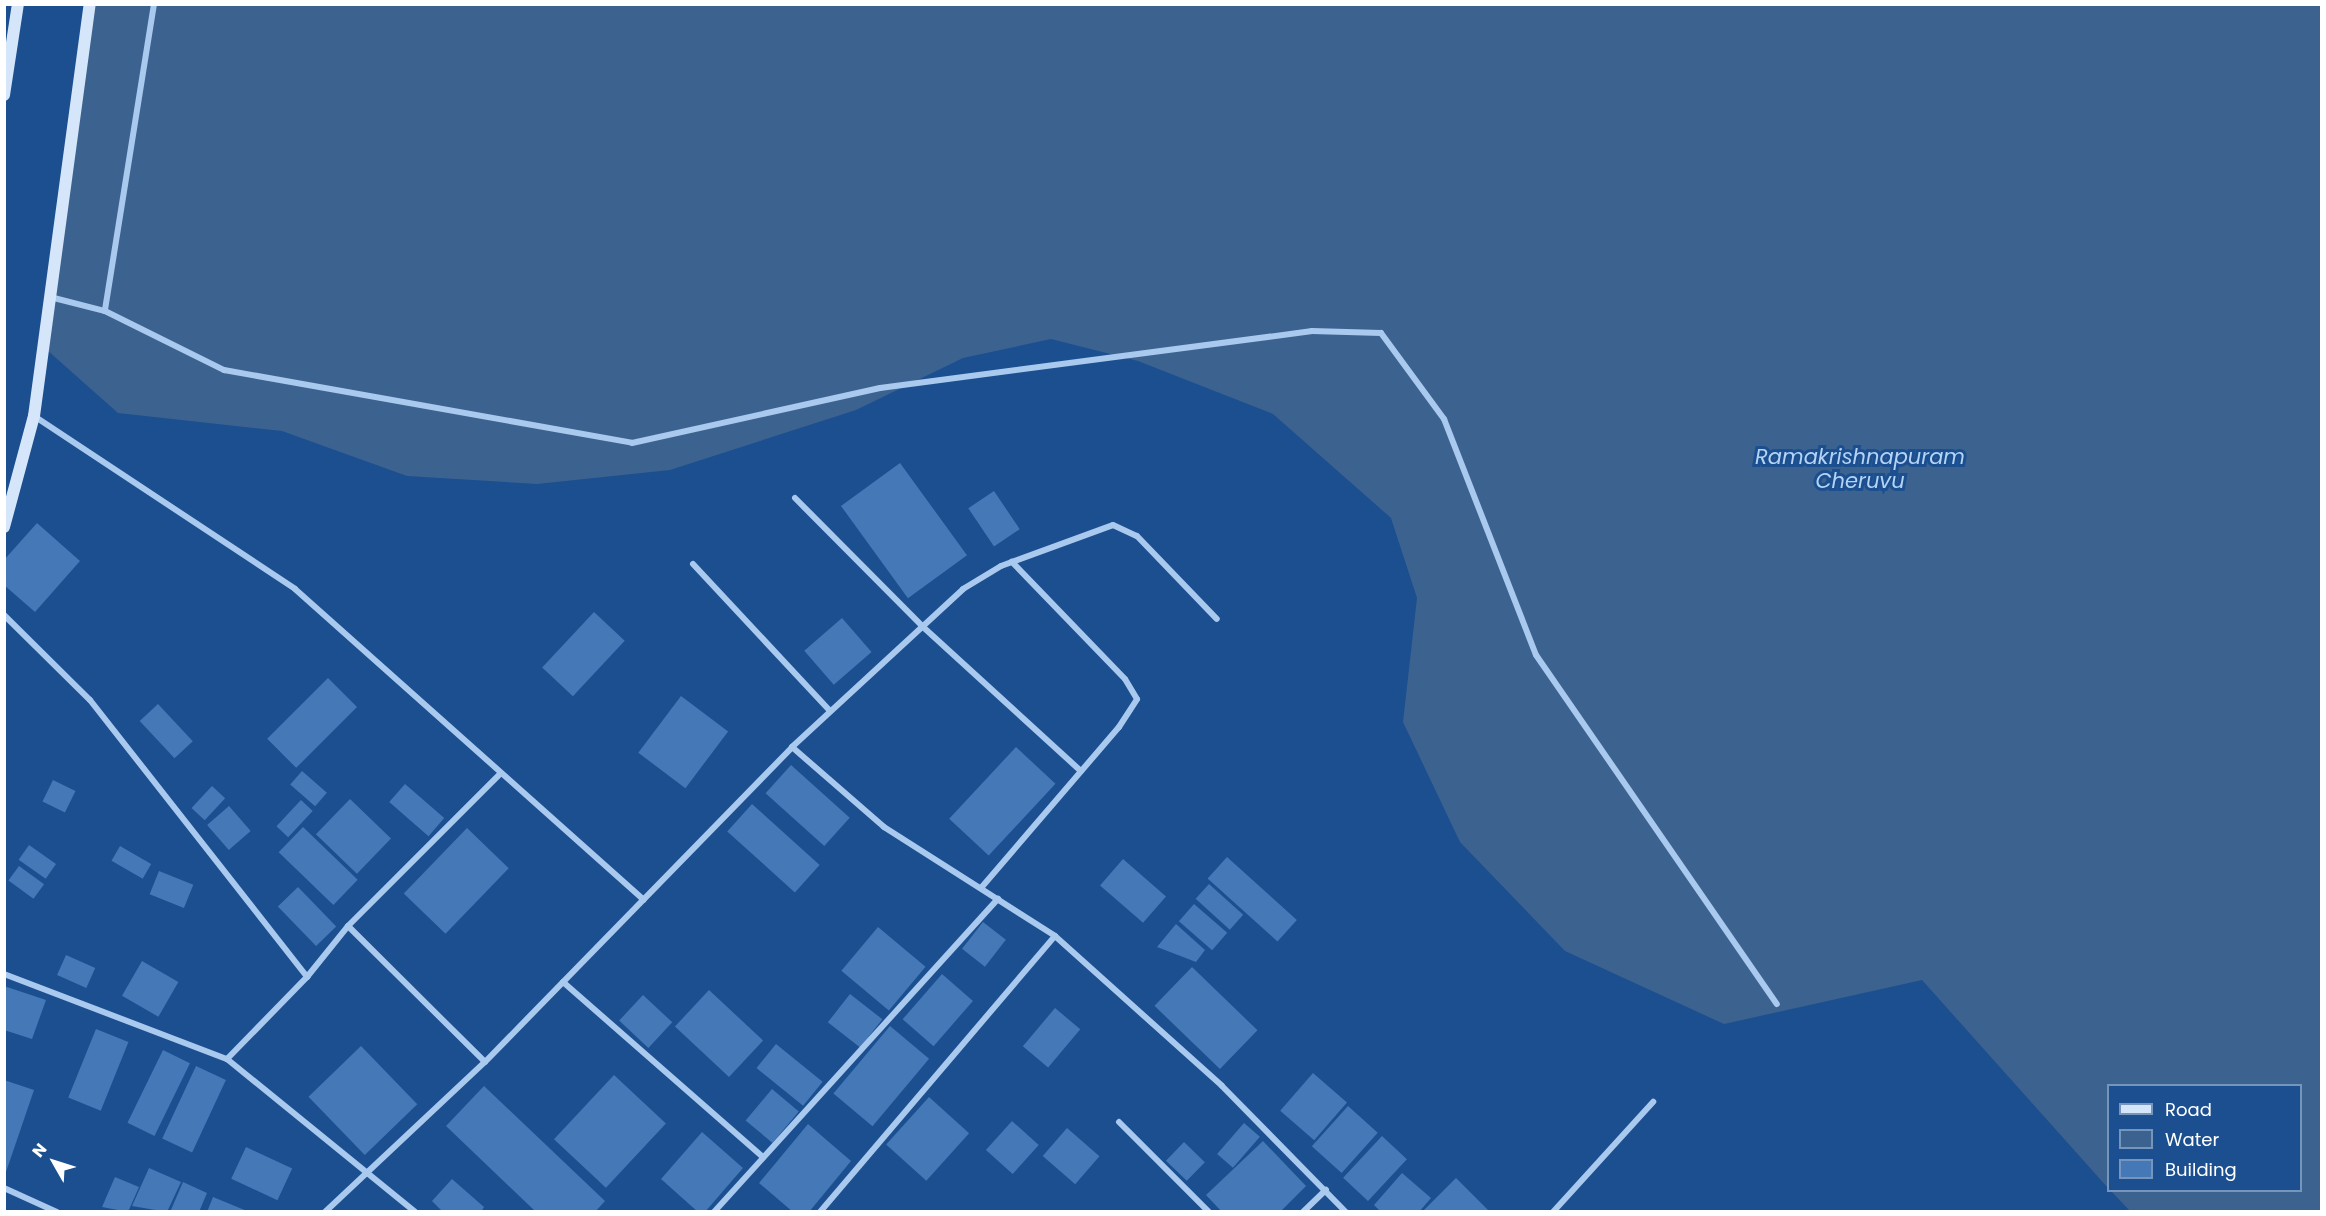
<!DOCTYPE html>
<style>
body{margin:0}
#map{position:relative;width:2326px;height:1216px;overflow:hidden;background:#1b4f8f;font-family:Poppins,sans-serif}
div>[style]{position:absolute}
.water>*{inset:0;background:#3c6290}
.building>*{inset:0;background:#4478b7;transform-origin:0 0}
.street>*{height:6px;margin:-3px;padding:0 3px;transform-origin:3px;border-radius:3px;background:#a9c9ee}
.secondary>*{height:12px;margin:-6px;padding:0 6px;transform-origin:6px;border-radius:6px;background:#d6e6fa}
span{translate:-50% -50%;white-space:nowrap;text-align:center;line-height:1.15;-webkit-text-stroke:6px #1b4f8f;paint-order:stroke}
.water-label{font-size:21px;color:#b5d3f5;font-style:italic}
.frame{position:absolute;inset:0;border:6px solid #fff;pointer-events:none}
.legend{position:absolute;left:2107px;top:1084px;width:195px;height:108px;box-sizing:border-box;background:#1b4f8f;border:2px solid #7695bc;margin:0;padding:8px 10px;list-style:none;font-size:18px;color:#fff}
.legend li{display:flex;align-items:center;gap:12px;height:30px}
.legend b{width:30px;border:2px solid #7695bc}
.north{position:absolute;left:24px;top:1132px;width:60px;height:60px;-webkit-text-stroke:4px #1b4f8f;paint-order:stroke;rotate:309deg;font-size:16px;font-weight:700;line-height:24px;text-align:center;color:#fff}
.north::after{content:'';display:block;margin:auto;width:21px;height:27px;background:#fff;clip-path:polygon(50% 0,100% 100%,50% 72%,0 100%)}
</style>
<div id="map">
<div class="water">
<i style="clip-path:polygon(87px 5px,2321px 5px,2321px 1211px,2130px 1211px,2111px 1191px,2300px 1190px,2300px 1086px,2108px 1086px,2108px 1188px,1922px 980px,1724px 1024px,1565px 951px,1460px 842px,1403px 722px,1417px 598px,1391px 518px,1273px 414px,1138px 361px,1051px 339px,963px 358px,856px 410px,670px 470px,537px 484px,407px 476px,282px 431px,118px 413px,47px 350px)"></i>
</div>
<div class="building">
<i style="left:900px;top:463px;width:114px;height:73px;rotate:54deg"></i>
<i style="left:994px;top:491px;width:46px;height:31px;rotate:56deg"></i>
<i style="clip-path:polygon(37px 523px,80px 561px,35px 612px,4px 585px,4px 560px)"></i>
<i style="left:594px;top:612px;width:42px;height:76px;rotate:43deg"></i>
<i style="left:842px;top:618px;width:45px;height:50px;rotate:49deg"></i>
<i style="left:328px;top:678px;width:41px;height:86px;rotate:45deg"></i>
<i style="left:681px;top:696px;width:59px;height:71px;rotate:37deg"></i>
<i style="left:158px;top:704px;width:51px;height:25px;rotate:47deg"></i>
<i style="left:1016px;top:747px;width:54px;height:98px;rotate:43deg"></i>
<i style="left:791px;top:765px;width:79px;height:38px;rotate:42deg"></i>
<i style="left:302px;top:771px;width:33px;height:18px;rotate:41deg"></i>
<i style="left:53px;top:780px;width:25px;height:24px;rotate:26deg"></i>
<i style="left:405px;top:784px;width:52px;height:24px;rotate:41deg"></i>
<i style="left:212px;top:786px;width:18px;height:30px;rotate:43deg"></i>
<i style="left:350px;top:799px;width:57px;height:49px;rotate:44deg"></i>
<i style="left:301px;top:800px;width:16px;height:36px;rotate:43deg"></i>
<i style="left:752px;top:804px;width:91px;height:37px;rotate:42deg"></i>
<i style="left:229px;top:806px;width:33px;height:29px;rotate:49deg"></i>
<i style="left:303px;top:827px;width:76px;height:35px;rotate:44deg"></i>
<i style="left:467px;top:828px;width:58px;height:91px;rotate:44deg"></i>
<i style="left:29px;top:845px;width:33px;height:18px;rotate:35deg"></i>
<i style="left:120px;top:846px;width:36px;height:17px;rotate:30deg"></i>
<i style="left:1227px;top:857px;width:94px;height:29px;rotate:42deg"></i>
<i style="left:1123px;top:859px;width:57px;height:35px;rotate:41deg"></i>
<i style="left:19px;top:866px;width:31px;height:18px;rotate:36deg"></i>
<i style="left:159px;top:871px;width:37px;height:25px;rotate:22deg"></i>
<i style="left:1209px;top:884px;width:46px;height:20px;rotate:42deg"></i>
<i style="left:298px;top:887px;width:55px;height:28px;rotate:46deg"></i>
<i style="left:1194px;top:904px;width:44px;height:23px;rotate:41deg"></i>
<i style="left:983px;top:922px;width:29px;height:34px;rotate:38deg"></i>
<i style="clip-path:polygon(1176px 924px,1205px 950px,1196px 962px,1157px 947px)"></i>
<i style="left:878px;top:927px;width:62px;height:57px;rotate:40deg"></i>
<i style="left:66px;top:955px;width:32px;height:22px;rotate:24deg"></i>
<i style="left:142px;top:961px;width:42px;height:40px;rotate:30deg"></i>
<i style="left:1192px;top:967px;width:91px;height:54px;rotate:44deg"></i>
<i style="left:942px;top:974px;width:41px;height:60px;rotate:41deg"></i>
<i style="clip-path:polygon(4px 986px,46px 1000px,32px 1039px,4px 1030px)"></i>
<i style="left:709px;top:990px;width:74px;height:50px;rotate:43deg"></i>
<i style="left:850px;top:994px;width:41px;height:36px;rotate:38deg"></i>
<i style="left:643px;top:995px;width:40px;height:35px;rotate:43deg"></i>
<i style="left:1055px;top:1008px;width:33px;height:50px;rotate:40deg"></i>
<i style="left:890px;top:1026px;width:51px;height:88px;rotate:40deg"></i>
<i style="left:96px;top:1029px;width:35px;height:74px;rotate:22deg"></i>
<i style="left:776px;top:1044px;width:60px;height:31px;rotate:39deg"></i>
<i style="left:361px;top:1046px;width:81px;height:73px;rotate:46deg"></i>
<i style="left:163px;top:1050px;width:30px;height:81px;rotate:26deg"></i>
<i style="left:196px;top:1066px;width:33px;height:80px;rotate:25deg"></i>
<i style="left:1313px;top:1073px;width:45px;height:50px;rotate:41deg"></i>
<i style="left:614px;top:1075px;width:71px;height:88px;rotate:43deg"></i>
<i style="clip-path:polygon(4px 1080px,34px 1090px,6px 1172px,4px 1171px)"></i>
<i style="clip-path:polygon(484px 1086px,605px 1201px,595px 1212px,536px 1212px,446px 1126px)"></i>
<i style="left:772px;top:1089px;width:35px;height:41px;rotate:40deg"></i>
<i style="left:929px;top:1097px;width:54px;height:64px;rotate:42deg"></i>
<i style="left:1348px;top:1106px;width:40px;height:54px;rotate:42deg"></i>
<i style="left:1012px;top:1121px;width:36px;height:39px;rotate:42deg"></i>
<i style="left:1244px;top:1123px;width:21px;height:41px;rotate:41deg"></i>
<i style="clip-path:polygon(808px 1124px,851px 1161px,809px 1212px,793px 1212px,759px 1183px)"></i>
<i style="left:1067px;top:1128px;width:43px;height:37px;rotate:41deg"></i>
<i style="clip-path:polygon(702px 1132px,743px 1168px,705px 1212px,698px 1212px,661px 1179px)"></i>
<i style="left:1382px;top:1136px;width:34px;height:57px;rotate:43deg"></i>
<i style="clip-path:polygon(1263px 1141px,1306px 1186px,1280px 1212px,1222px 1212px,1206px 1195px)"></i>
<i style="left:1184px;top:1142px;width:29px;height:26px;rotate:44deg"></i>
<i style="left:246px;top:1147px;width:51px;height:35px;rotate:25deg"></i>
<i style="clip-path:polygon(149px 1168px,181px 1182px,167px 1212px,132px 1206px)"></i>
<i style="clip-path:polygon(1402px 1173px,1431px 1198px,1419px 1212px,1381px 1212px,1374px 1205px)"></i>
<i style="clip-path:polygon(115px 1177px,139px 1187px,128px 1212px,102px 1207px)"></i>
<i style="clip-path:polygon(1456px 1178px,1490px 1212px,1422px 1212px)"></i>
<i style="clip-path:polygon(452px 1179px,484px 1207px,481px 1212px,443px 1212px,432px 1201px)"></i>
<i style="clip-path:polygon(183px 1182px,207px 1193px,199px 1212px,170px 1212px)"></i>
<i style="clip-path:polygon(213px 1197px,247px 1211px,247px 1212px,207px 1212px)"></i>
</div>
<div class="street">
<i style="left:154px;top:4px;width:311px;rotate:99.1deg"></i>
<i style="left:105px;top:311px;width:133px;rotate:26.4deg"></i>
<i style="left:224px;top:370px;width:414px;rotate:10.1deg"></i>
<i style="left:632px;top:443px;width:254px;rotate:-12.5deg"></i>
<i style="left:880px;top:388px;width:436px;rotate:-7.5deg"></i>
<i style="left:1312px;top:331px;width:69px;rotate:1.7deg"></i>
<i style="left:1381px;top:333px;width:107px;rotate:53.8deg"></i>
<i style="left:1444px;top:419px;width:253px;rotate:68.7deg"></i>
<i style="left:1536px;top:655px;width:424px;rotate:55.4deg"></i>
<i style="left:50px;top:297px;width:57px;rotate:14.3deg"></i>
<i style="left:34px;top:416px;width:313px;rotate:33.5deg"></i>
<i style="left:295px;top:589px;width:467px;rotate:41.7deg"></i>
<i style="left:795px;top:498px;width:180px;rotate:45.2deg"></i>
<i style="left:922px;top:626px;width:215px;rotate:42.4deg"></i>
<i style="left:693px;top:564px;width:201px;rotate:47deg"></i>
<i style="left:4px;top:615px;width:121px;rotate:44.7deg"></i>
<i style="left:90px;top:700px;width:352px;rotate:51.9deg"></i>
<i style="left:792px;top:747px;width:122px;rotate:41deg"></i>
<i style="left:884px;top:827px;width:203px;rotate:32.5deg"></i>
<i style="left:1055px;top:936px;width:224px;rotate:41.9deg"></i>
<i style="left:1222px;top:1086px;width:177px;rotate:45.5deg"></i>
<i style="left:981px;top:888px;width:212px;rotate:-49.4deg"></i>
<i style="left:1119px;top:727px;width:33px;rotate:-57deg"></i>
<i style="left:1137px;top:699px;width:23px;rotate:-121deg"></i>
<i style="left:1125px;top:679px;width:163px;rotate:-134deg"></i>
<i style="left:348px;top:926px;width:193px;rotate:44.8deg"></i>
<i style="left:4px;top:974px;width:239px;rotate:20.9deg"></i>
<i style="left:227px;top:1059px;width:242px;rotate:39.1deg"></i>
<i style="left:563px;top:982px;width:266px;rotate:41.2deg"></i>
<i style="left:227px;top:1059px;width:115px;rotate:-45.7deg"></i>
<i style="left:307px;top:977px;width:65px;rotate:-51.2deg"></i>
<i style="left:348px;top:926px;width:214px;rotate:-45deg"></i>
<i style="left:1119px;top:1122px;width:127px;rotate:45deg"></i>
<i style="left:4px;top:1188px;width:58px;rotate:24.4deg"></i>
<i style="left:325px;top:1212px;width:219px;rotate:-43.2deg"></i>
<i style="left:485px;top:1062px;width:440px;rotate:-45.7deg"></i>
<i style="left:792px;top:747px;width:233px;rotate:-42.7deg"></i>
<i style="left:963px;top:589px;width:44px;rotate:-31.2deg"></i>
<i style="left:1001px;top:566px;width:119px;rotate:-20.1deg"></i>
<i style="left:1113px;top:525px;width:26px;rotate:25deg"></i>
<i style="left:1137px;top:536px;width:115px;rotate:46.1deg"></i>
<i style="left:714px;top:1212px;width:423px;rotate:-47.8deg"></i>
<i style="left:820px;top:1212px;width:362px;rotate:-49.6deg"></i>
<i style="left:1303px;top:1212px;width:32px;rotate:-44deg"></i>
<i style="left:1553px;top:1212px;width:149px;rotate:-47.7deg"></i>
</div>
<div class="secondary">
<i style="left:4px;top:95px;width:92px;rotate:-81.3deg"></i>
<i style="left:4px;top:527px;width:115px;rotate:-74.9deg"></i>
<i style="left:34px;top:416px;width:416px;rotate:-82.3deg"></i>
</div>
<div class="water-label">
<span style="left:1860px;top:469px">Ramakrishnapuram<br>Cheruvu</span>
</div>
<div class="frame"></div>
<ul class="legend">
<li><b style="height:8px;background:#d6e6fa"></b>Road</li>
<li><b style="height:16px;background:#3c6290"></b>Water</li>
<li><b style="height:16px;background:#4478b7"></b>Building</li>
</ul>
<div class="north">N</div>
</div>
